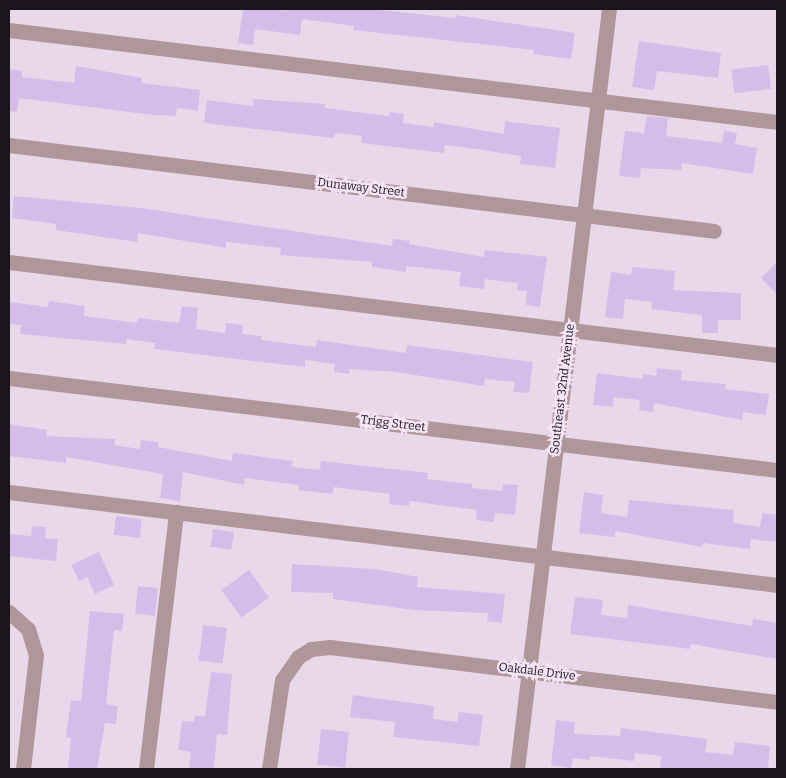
<!DOCTYPE html>
<style>
body{margin:0}
#map{position:relative;width:786px;height:778px;overflow:hidden;background:#e9d8ea;font-family:Bitter,serif}
div>[style]{position:absolute}
.building>*{inset:0;background:#d4bee9;transform-origin:0 0}
.minor>*{height:15px;margin:-7.5px;padding:0 7.5px;transform-origin:7.5px;border-radius:7.5px;background:#af9799}
span{translate:-50% -50%;white-space:nowrap;text-align:center;line-height:1.15;-webkit-text-stroke:5px #f6e5f7;paint-order:stroke}
.street-label{font-size:12px;color:#1a151b}
.frame{position:absolute;inset:0;border:10px solid #1a151b;pointer-events:none}
</style>
<div id="map">
<div class="building">
<i style="clip-path:polygon(243px 9px,284px 9px,286px 13px,286px 9px,370px 9px,456px 18px,456px 15px,575px 33px,571px 59px,533px 54px,534px 50px,353px 30px,354px 26px,302px 19px,300px 35px,255px 29px,253px 45px,238px 43px)"></i>
<i style="clip-path:polygon(639px 41px,721px 53px,718px 78px,657px 71px,654px 90px,632px 87px)"></i>
<i style="left:768px;top:65px;width:24px;height:37px;rotate:83deg"></i>
<i style="clip-path:polygon(76px 66px,142px 78px,142px 83px,200px 90px,198px 111px,177px 108px,176px 116px,153px 115px,19px 98px,17px 112px,9px 111px,9px 69px,22px 71px,22px 77px,74px 83px)"></i>
<i style="clip-path:polygon(253px 99px,325px 104px,325px 108px,389px 116px,389px 112px,404px 114px,403px 123px,433px 127px,434px 122px,504px 134px,505px 121px,560px 128px,555px 168px,520px 164px,521px 156px,476px 149px,445px 145px,444px 153px,361px 143px,362px 136px,335px 133px,334px 138px,204px 123px,207px 100px,253px 106px)"></i>
<i style="clip-path:polygon(647px 116px,668px 118px,666px 136px,722px 143px,724px 131px,737px 133px,735px 144px,757px 148px,753px 174px,682px 163px,681px 170px,641px 168px,640px 178px,619px 176px,625px 131px,644px 133px)"></i>
<i style="clip-path:polygon(14px 196px,141px 208px,392px 246px,393px 239px,410px 241px,409px 244px,484px 257px,485px 250px,547px 257px,540px 307px,526px 305px,527px 291px,517px 290px,518px 283px,485px 279px,484px 289px,459px 286px,461px 272px,406px 266px,406px 272px,372px 267px,372px 262px,280px 255px,281px 248px,226px 242px,226px 248px,138px 233px,137px 242px,56px 230px,56px 224px,12px 218px)"></i>
<i style="clip-path:polygon(777px 262px,777px 294px,761px 278px)"></i>
<i style="clip-path:polygon(632px 267px,675px 271px,673px 290px,741px 293px,741px 320px,718px 320px,718px 333px,702px 333px,702px 315px,651px 309px,652px 302px,625px 299px,623px 319px,605px 317px,611px 272px,631px 275px)"></i>
<i style="clip-path:polygon(49px 301px,85px 306px,84px 316px,137px 323px,138px 318px,179px 323px,182px 306px,198px 308px,196px 329px,225px 333px,226px 323px,243px 325px,242px 334px,262px 336px,261px 340px,316px 347px,317px 340px,406px 353px,407px 345px,533px 362px,529px 393px,513px 392px,515px 382px,485px 379px,484px 386px,396px 372px,349px 369px,349px 374px,334px 372px,335px 364px,305px 360px,305px 367px,154px 349px,155px 343px,126px 339px,126px 344px,20px 334px,21px 325px,9px 324px,9px 302px,48px 307px)"></i>
<i style="clip-path:polygon(657px 368px,682px 371px,681px 380px,726px 384px,725px 389px,769px 394px,766px 415px,743px 412px,742px 420px,654px 403px,653px 412px,639px 410px,640px 400px,614px 397px,613px 407px,593px 405px,597px 373px,643px 379px,643px 374px,656px 376px)"></i>
<i style="clip-path:polygon(9px 424px,47px 430px,46px 436px,115px 439px,114px 445px,140px 449px,141px 440px,159px 442px,158px 447px,232px 461px,233px 453px,293px 461px,292px 467px,320px 470px,321px 461px,428px 473px,427px 479px,472px 484px,472px 488px,502px 491px,503px 484px,518px 485px,515px 515px,495px 513px,494px 522px,476px 520px,477px 510px,409px 501px,409px 506px,389px 504px,390px 494px,334px 487px,333px 494px,298px 490px,299px 485px,245px 478px,244px 485px,183px 472px,180px 501px,160px 498px,163px 474px,66px 457px,66px 463px,9px 456px)"></i>
<i style="clip-path:polygon(584px 492px,603px 495px,601px 513px,627px 517px,629px 500px,734px 510px,733px 523px,760px 527px,762px 513px,777px 515px,777px 542px,751px 539px,750px 549px,703px 543px,702px 547px,615px 531px,615px 537px,579px 533px)"></i>
<i style="left:116px;top:516px;width:26px;height:19px;rotate:7deg"></i>
<i style="clip-path:polygon(32px 526px,46px 527px,45px 538px,58px 539px,56px 561px,9px 556px,9px 534px,31px 536px)"></i>
<i style="left:213px;top:529px;width:21px;height:18px;rotate:8deg"></i>
<i style="clip-path:polygon(99px 552px,114px 585px,95px 594px,87px 577px,79px 581px,71px 565px)"></i>
<i style="clip-path:polygon(292px 564px,375px 569px,418px 577px,417px 587px,505px 594px,502px 623px,487px 621px,488px 613px,414px 610px,333px 599px,333px 593px,291px 592px)"></i>
<i style="left:249px;top:570px;width:34px;height:34px;rotate:54deg"></i>
<i style="left:138px;top:586px;width:20px;height:28px;rotate:6deg"></i>
<i style="clip-path:polygon(575px 597px,603px 600px,601px 615px,627px 618px,628px 605px,752px 626px,753px 619px,777px 623px,777px 659px,691px 644px,690px 649px,570px 634px)"></i>
<i style="clip-path:polygon(90px 611px,124px 614px,122px 631px,114px 630px,106px 704px,118px 706px,116px 724px,105px 723px,97px 769px,79px 769px,68px 768px,71px 738px,66px 737px,71px 700px,81px 701px)"></i>
<i style="left:203px;top:625px;width:24px;height:36px;rotate:7deg"></i>
<i style="clip-path:polygon(211px 672px,232px 674px,227px 735px,217px 734px,214px 769px,189px 769px,191px 752px,178px 750px,182px 721px,194px 722px,195px 715px,205px 717px)"></i>
<i style="clip-path:polygon(353px 695px,434px 706px,433px 719px,457px 722px,459px 712px,483px 715px,479px 746px,393px 737px,395px 722px,350px 717px)"></i>
<i style="clip-path:polygon(556px 720px,575px 722px,574px 734px,620px 736px,621px 728px,707px 739px,705px 752px,733px 755px,735px 742px,770px 746px,768px 769px,660px 769px,661px 756px,635px 753px,634px 761px,590px 756px,590px 760px,573px 758px,571px 768px,551px 765px)"></i>
<i style="left:321px;top:729px;width:28px;height:36px;rotate:6deg"></i>
</div>
<div class="minor">
<i style="left:9px;top:30px;width:773px;rotate:6.83deg"></i>
<i style="left:9px;top:145px;width:710px;rotate:6.95deg"></i>
<i style="left:9px;top:262px;width:774px;rotate:6.9deg"></i>
<i style="left:9px;top:378px;width:773px;rotate:6.83deg"></i>
<i style="left:9px;top:492px;width:774px;rotate:6.9deg"></i>
<i style="left:9px;top:612px;width:25px;rotate:42deg"></i>
<i style="left:28px;top:629px;width:27px;rotate:73deg"></i>
<i style="left:36px;top:655px;width:115px;rotate:96.5deg"></i>
<i style="left:146px;top:769px;width:259px;rotate:-83.3deg"></i>
<i style="left:269px;top:769px;width:90px;rotate:-81.7deg"></i>
<i style="left:282px;top:680px;width:28px;rotate:-55deg"></i>
<i style="left:298px;top:657px;width:15px;rotate:-32deg"></i>
<i style="left:311px;top:649px;width:19px;rotate:-6deg"></i>
<i style="left:330px;top:647px;width:450px;rotate:7deg"></i>
<i style="left:517px;top:769px;width:766px;rotate:-83.1deg"></i>
</div>
<div class="street-label">
<span style="left:361px;top:188px;rotate:7deg">Dunaway Street</span>
<span style="left:563px;top:389px;rotate:-83deg">Southeast 32nd Avenue</span>
<span style="left:393px;top:424px;rotate:7deg">Trigg Street</span>
<span style="left:537px;top:672px;rotate:7deg">Oakdale Drive</span>
</div>
<div class="frame"></div>
</div>
